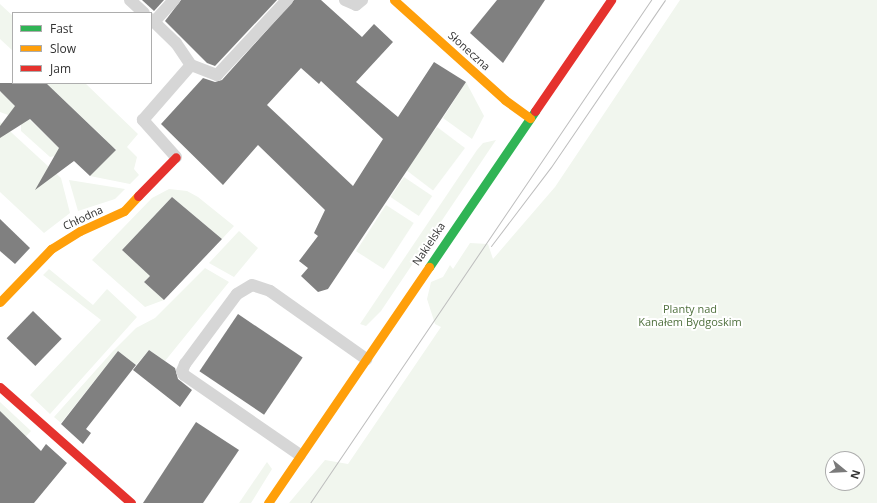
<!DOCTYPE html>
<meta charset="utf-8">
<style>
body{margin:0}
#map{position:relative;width:877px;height:503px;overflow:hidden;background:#fff;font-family:"Open Sans",sans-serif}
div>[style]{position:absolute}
.green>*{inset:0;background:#f1f6ee;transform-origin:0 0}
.building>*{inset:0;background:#808080;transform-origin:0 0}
.lane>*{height:12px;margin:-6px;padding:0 6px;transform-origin:6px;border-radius:6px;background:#d6d6d6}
.fast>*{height:9px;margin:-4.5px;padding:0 4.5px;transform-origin:4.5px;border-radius:4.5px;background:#30b455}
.slow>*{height:9px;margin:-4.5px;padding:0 4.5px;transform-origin:4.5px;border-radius:4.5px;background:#ff9f0a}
.jam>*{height:9px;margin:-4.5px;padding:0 4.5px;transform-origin:4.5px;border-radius:4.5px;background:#e5322d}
.tram>*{height:1px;margin:-0.5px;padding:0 0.5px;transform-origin:0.5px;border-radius:0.5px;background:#bebebe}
span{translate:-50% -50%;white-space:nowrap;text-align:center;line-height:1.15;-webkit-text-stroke:4px #fff;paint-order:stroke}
.street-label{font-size:11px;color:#323232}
.park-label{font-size:11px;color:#4f703d}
.legend{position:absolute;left:12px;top:12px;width:140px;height:72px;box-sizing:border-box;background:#fff;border:1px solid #adadad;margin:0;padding:5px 7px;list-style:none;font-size:12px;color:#323232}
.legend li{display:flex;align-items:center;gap:8px;height:20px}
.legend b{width:20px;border:1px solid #adadad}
.north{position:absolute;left:825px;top:451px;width:40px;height:40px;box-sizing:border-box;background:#fff;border:1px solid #adadad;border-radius:50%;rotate:108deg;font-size:11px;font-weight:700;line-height:16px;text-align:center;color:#323232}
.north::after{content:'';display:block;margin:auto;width:14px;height:18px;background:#7a7a7a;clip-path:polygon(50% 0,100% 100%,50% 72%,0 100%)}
</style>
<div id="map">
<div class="green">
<i style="clip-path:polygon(evenodd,680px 0,877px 0,877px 503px,289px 503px,325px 460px,348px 464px,441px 327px,435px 324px,427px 299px,431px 282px,443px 277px,450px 265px,453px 269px,470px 243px,488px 244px,493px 259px,555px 187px,680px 0,833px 459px,857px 459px,857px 483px,833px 483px,833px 459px)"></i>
<i style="clip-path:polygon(0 4px,13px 16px,13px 51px,0 39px)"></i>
<i style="clip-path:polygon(466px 82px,484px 116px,472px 139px,443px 118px)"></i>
<i style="clip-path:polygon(46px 83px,85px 83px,138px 134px,127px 147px,137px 157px,134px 169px,139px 175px,130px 184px,90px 176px,116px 149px,103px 141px,105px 139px)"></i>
<i style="clip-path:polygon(0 91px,16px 107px,8px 115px,0 112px)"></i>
<i style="clip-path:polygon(27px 117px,61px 150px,56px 156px,50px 157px,21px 131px,21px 123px)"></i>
<i style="clip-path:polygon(0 122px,61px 178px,70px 213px,44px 233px,0 192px)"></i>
<i style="left:437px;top:127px;width:35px;height:53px;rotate:37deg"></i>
<i style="clip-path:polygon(496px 140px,381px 311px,366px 326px,360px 324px,477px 150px,483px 143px)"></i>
<i style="left:404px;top:177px;width:34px;height:24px;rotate:34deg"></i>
<i style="clip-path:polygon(69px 180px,125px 189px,115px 199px,78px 211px)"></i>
<i style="clip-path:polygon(169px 189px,187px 191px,198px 197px,234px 226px,222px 239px,172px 197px,122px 250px,150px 276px,144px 282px,164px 300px,145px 307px,92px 260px,152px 198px)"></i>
<i style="left:386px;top:205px;width:33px;height:55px;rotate:33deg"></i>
<i style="clip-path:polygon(239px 231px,258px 248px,234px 277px,209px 263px)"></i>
<i style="clip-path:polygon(205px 268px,229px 282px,165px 361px,149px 350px,136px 365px,118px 351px,61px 423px,54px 417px,113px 351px,136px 328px,155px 318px)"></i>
<i style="clip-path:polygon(49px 269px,93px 305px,107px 289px,137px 317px,50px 414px,30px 395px,101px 320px,43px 275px)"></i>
<i style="clip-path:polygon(0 402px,31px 431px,0 464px)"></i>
<i style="clip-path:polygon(267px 462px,272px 469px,251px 503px,239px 503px)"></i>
</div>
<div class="building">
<i style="clip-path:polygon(142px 0,164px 0,154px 11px)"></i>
<i style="clip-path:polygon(181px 0,277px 0,215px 66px,207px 63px,165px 21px)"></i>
<i style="clip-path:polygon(evenodd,294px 0,321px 0,362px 37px,374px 24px,393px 42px,356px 82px,398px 117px,434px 62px,466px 82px,328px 289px,318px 292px,301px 276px,308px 268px,299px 261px,318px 236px,314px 233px,325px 210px,258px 145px,223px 185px,161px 124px,203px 78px,215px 82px,222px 80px,294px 0,301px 68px,319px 84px,321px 81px,383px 139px,353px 186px,267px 105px,301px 68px)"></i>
<i style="clip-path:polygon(497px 0,545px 0,503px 63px,470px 33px)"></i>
<i style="clip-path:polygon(0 83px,46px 83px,116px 150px,90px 176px,74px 161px,35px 190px,59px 148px,30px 119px,0 138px,0 126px,15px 106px,0 91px)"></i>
<i style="clip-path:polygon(172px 197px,222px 239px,164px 300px,144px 282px,150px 276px,122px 250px)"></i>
<i style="clip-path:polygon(0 219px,30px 248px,15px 264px,0 251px)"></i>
<i style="left:33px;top:311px;width:40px;height:38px;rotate:44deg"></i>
<i style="left:238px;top:314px;width:78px;height:69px;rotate:34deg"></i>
<i style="clip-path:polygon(149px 350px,175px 368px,178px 379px,192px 390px,180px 407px,133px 370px)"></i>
<i style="clip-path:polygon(118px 351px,136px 365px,86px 429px,91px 433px,83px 444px,61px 424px)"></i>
<i style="clip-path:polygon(0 411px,41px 451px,46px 444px,67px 463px,34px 503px,0 503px)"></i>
<i style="clip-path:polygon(196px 422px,239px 450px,203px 503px,143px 503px)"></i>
</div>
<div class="lane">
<i style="left:130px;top:0;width:19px;rotate:43deg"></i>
<i style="left:345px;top:0;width:12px;rotate:24deg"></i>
<i style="left:356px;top:5px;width:8px;rotate:-40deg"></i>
<i style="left:151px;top:19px;width:35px;rotate:44deg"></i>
<i style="left:176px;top:43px;width:27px;rotate:56deg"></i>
<i style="left:191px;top:65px;width:28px;rotate:21deg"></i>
<i style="left:217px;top:75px;width:103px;rotate:-47deg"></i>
<i style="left:154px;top:22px;width:30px;rotate:-48deg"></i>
<i style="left:176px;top:157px;width:50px;rotate:-131.7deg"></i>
<i style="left:143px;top:120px;width:73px;rotate:-48.9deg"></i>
<i style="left:300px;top:455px;width:141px;rotate:-145.4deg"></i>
<i style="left:184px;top:375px;width:4px;rotate:-117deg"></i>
<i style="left:182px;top:371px;width:8px;rotate:-67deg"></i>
<i style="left:185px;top:364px;width:87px;rotate:-53.4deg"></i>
<i style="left:237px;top:294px;width:17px;rotate:-31deg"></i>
<i style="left:252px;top:285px;width:19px;rotate:18deg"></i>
<i style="left:270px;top:291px;width:118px;rotate:35.3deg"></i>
</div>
<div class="fast">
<i style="left:429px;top:267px;width:189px;rotate:-55.8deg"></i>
</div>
<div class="slow">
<i style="left:394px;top:0;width:149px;rotate:42deg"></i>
<i style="left:505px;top:100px;width:31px;rotate:36deg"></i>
<i style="left:0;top:302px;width:74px;rotate:-46.1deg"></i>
<i style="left:51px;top:249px;width:34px;rotate:-32deg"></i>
<i style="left:80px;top:231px;width:48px;rotate:-24.4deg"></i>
<i style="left:124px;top:211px;width:21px;rotate:-47deg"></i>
<i style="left:268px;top:503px;width:286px;rotate:-55.7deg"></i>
</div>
<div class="jam">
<i style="left:535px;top:111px;width:135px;rotate:-55.6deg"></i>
<i style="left:138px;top:196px;width:54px;rotate:-45.7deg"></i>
<i style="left:0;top:387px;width:175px;rotate:41.5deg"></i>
</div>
<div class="tram">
<i style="left:491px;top:246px;width:99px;rotate:-52.8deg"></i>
<i style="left:551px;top:167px;width:202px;rotate:-55.7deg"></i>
<i style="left:310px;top:503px;width:608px;rotate:-55.87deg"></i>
</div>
<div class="street-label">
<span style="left:469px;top:51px;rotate:42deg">Słoneczna</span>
<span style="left:83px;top:218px;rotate:-25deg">Chłodna</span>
<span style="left:429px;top:244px;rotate:-56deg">Nakielska</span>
</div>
<div class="park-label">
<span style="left:690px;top:316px">Planty nad<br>Kanałem Bydgoskim</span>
</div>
<ul class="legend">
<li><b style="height:5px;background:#30b455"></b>Fast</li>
<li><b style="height:5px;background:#ff9f0a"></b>Slow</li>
<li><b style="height:5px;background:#e5322d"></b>Jam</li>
</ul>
<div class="north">N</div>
</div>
